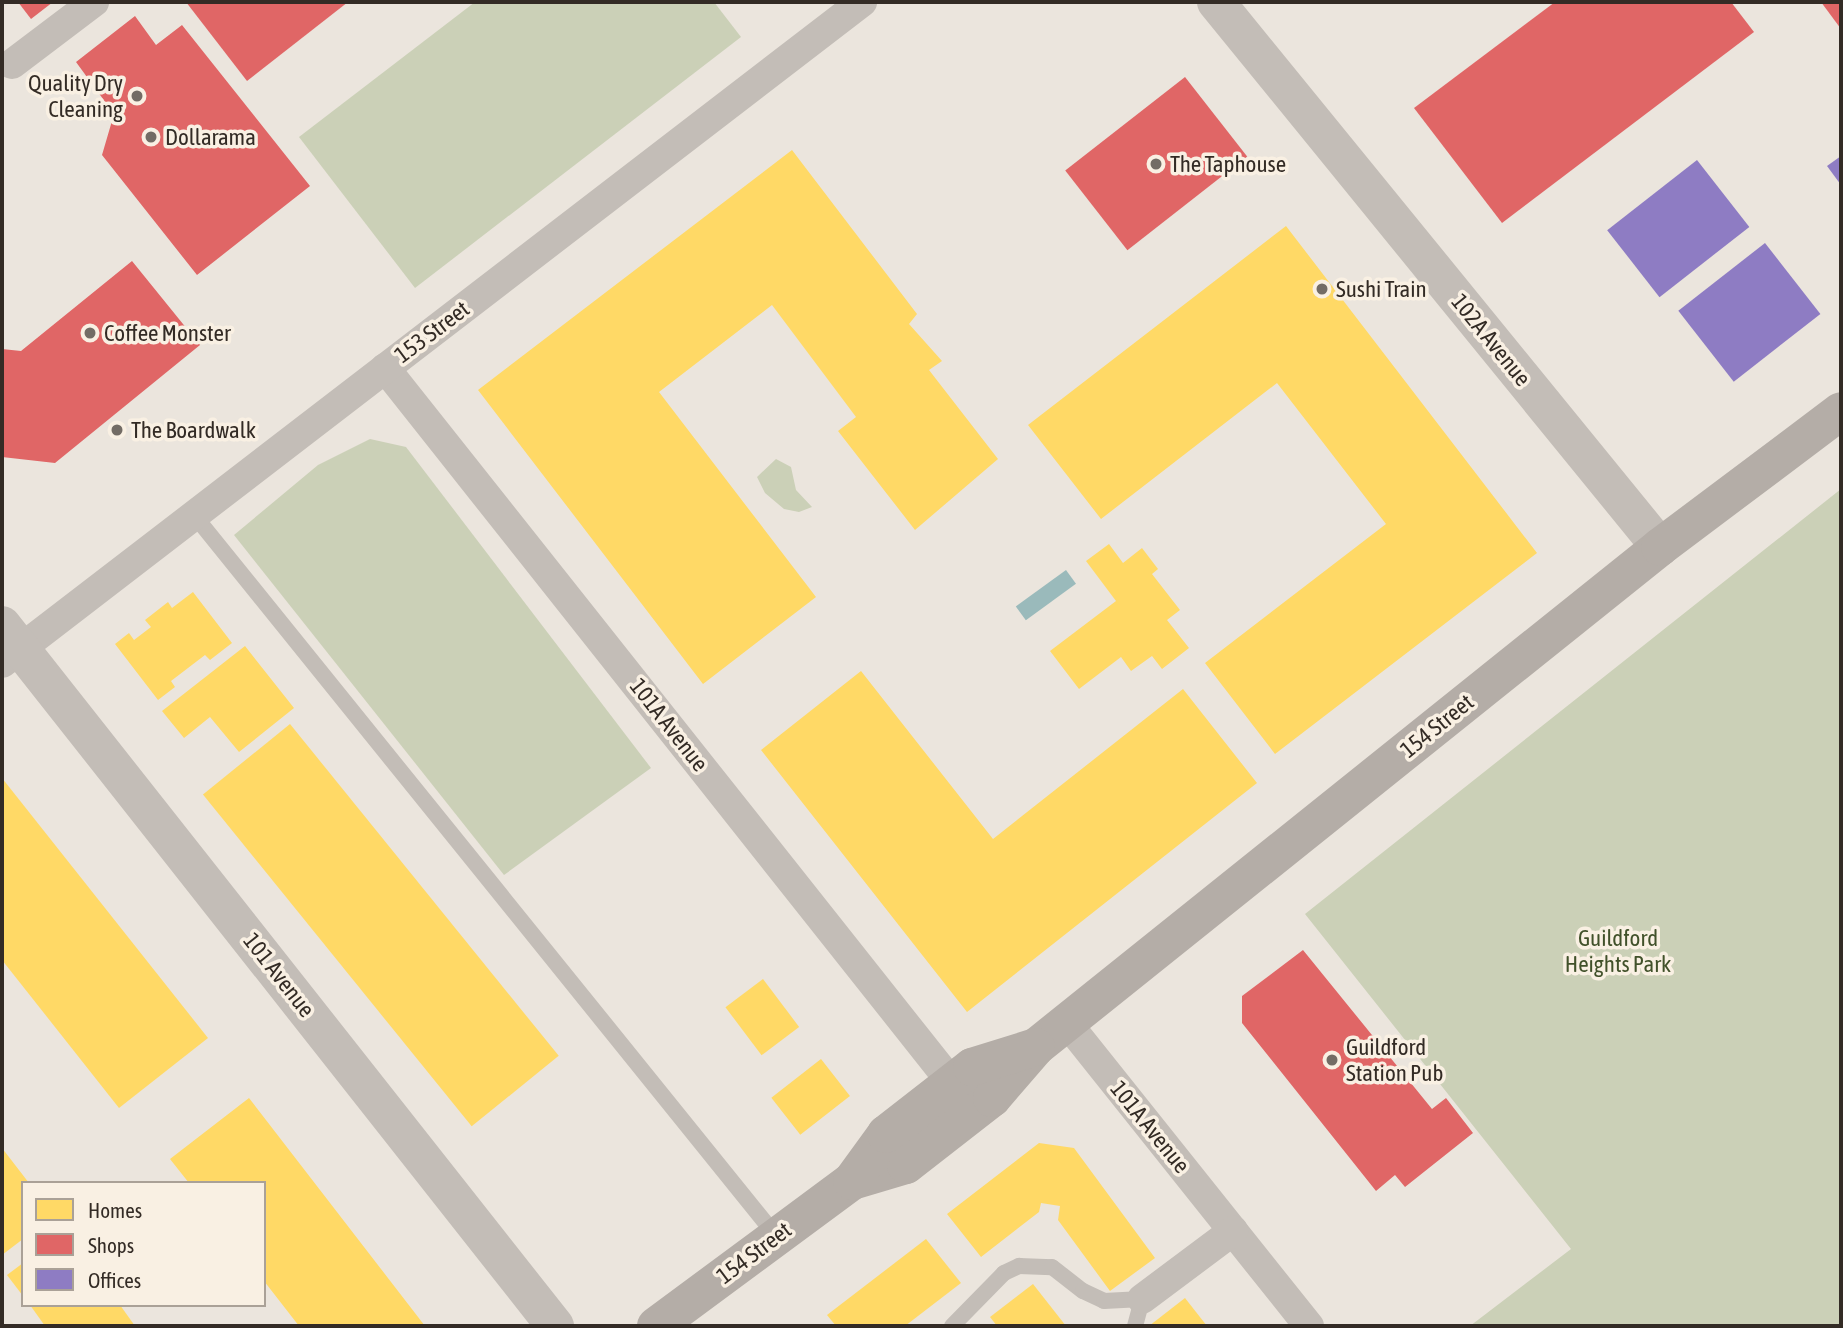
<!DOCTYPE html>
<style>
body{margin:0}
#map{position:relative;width:1843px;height:1328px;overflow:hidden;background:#ebe5dd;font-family:"Asap Condensed",sans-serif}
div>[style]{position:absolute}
.green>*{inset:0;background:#cbd0b7}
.water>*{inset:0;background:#9ababb;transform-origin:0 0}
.homes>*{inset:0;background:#ffd966;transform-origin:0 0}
.shops>*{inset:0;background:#e06666;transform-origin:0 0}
.offices>*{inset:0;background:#8e7cc3;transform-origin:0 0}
.service>*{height:16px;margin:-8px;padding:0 8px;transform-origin:8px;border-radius:8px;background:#c3bdb7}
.minor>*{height:30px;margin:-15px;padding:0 15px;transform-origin:15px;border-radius:15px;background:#c3bdb7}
.tertiary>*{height:38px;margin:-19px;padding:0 19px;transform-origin:19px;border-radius:19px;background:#c3bdb7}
.secondary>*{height:38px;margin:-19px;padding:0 19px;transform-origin:19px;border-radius:19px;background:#b4ada7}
.dots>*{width:19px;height:19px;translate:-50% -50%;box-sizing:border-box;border:4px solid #f9f0e3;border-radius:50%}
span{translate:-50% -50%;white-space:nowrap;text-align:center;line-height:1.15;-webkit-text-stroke:7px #f9f0e3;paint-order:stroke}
.poi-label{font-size:23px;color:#332b25}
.right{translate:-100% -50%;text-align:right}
.left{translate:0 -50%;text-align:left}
.street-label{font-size:23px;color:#332b25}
.park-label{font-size:23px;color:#41512a}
.frame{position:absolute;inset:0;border:4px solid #332b25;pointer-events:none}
.legend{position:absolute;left:21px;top:1181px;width:245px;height:126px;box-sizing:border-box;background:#f9f0e3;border:2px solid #aaa197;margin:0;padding:9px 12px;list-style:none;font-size:21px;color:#332b25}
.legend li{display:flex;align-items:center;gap:14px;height:35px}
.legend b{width:35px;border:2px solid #aaa197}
</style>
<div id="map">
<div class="green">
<i style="clip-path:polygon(475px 2px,714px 2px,741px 37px,415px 288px,299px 137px)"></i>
<i style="clip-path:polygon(370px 439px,406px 447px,651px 768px,504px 875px,234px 535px,318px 465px)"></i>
<i style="clip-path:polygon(776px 459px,791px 467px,796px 490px,812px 507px,799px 512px,784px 509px,765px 493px,757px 477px)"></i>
<i style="clip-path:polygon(1841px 489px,1841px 1326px,1470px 1326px,1571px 1249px,1305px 914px)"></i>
</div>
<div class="water">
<i style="left:1066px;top:570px;width:17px;height:62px;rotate:54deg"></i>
</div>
<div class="homes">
<i style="clip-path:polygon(792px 150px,917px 314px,909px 324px,942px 361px,929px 370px,998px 459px,915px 530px,838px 431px,856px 417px,772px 305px,763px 312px,659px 392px,816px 597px,703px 684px,478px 390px)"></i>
<i style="clip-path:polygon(1286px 226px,1537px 553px,1275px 754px,1205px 663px,1386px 524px,1277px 383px,1101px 519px,1028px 425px)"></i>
<i style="clip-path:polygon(1109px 544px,1123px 563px,1142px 548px,1158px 569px,1152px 574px,1180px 610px,1167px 620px,1189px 648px,1162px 669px,1152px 656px,1131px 671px,1121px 657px,1079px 689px,1050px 651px,1116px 601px,1086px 561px)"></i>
<i style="clip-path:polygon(193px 592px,232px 643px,210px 660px,205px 655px,171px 681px,175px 687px,158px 700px,115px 644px,129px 633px,134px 640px,151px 627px,145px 620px,168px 602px,172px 608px)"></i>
<i style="clip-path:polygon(245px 646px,294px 708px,239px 752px,210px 717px,184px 738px,162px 711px)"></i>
<i style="clip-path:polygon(861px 671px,993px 839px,1183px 689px,1257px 783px,967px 1012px,761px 750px)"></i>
<i style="left:290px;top:724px;width:427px;height:112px;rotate:51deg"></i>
<i style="clip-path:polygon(2px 778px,208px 1038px,119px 1108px,2px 960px)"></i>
<i style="left:763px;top:979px;width:60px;height:47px;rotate:53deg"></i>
<i style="left:821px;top:1059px;width:47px;height:63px;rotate:52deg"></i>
<i style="clip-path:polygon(249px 1098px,425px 1326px,299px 1326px,264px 1281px,264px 1183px,189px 1183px,170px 1159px)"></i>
<i style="clip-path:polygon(1039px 1143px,1074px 1148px,1155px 1258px,1110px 1291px,1058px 1220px,1060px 1206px,1041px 1203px,1039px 1212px,981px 1257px,947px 1214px)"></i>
<i style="clip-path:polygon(2px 1148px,29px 1183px,23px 1183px,23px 1239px,2px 1255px)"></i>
<i style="clip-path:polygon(926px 1239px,961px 1283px,905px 1326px,836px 1326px,827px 1315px)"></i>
<i style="clip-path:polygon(23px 1263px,23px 1296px,7px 1275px)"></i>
<i style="clip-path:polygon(1033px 1284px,1066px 1326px,997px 1326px,990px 1317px)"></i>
<i style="clip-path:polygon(1185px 1298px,1207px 1326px,1149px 1326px)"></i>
<i style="clip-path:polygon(30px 1305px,120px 1305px,135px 1326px,45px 1326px)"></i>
</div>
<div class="shops">
<i style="clip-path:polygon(18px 2px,53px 2px,31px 19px)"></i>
<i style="clip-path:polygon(186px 2px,348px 2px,247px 81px)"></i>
<i style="clip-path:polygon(1555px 2px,1731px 2px,1754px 32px,1502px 223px,1414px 108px)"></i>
<i style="clip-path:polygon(1821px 2px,1841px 2px,1841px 29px)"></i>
<i style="clip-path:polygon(135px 16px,156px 45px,182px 25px,310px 186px,197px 275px,102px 155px,114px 114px,76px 62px)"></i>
<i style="left:1185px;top:77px;width:101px;height:152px;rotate:52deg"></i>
<i style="clip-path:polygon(132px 261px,200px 345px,55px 463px,2px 457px,2px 349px,21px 351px)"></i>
<i style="clip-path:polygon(1303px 950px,1432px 1109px,1446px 1098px,1473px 1133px,1405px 1187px,1395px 1175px,1376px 1191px,1242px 1023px,1242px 996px)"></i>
</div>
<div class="offices">
<i style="clip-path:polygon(1841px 156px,1841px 185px,1827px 166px)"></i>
<i style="left:1697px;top:160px;width:85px;height:114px;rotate:52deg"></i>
<i style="left:1765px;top:243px;width:90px;height:110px;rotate:52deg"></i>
</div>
<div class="service">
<i style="left:194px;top:515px;width:928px;rotate:51.08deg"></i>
<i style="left:952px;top:1326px;width:74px;rotate:-45.5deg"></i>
<i style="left:1004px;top:1273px;width:17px;rotate:-25deg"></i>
<i style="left:1019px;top:1266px;width:33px;rotate:2deg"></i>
<i style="left:1052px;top:1267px;width:39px;rotate:38deg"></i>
<i style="left:1083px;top:1291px;width:23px;rotate:25deg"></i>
<i style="left:1104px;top:1301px;width:38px;rotate:-3deg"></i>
<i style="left:1135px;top:1326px;width:28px;rotate:-75deg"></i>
</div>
<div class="minor">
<i style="left:12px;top:64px;width:103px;rotate:-37.1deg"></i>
<i style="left:385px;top:368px;width:913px;rotate:51.59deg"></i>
<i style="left:2px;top:663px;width:1085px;rotate:-37.55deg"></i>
<i style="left:1067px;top:1023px;width:388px;rotate:51.4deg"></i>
<i style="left:1142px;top:1299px;width:114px;rotate:-36.8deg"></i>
</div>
<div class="tertiary">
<i style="left:1216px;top:2px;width:703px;rotate:50.83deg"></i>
<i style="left:2px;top:625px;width:893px;rotate:51.73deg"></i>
</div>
<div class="secondary">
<i style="left:852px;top:1181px;width:56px;rotate:-16.5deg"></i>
<i style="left:906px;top:1165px;width:109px;rotate:-37.9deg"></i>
<i style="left:992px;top:1098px;width:67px;rotate:-49.2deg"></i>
<i style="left:1036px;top:1047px;width:800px;rotate:-38.7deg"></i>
<i style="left:1660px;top:547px;width:226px;rotate:-36.9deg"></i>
<i style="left:656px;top:1326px;width:244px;rotate:-36.5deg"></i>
<i style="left:852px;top:1181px;width:58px;rotate:-54.1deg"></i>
<i style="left:886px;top:1134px;width:109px;rotate:-37.9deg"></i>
<i style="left:972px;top:1067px;width:67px;rotate:-17.4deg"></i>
</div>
<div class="dots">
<i style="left:137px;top:96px;background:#736c65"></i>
<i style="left:151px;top:137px;background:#736c65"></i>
<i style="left:1156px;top:164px;background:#736c65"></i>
<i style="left:1322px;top:289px;background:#736c65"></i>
<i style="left:90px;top:333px;background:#736c65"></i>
<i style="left:117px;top:430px;background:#736c65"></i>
<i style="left:1332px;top:1060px;background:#736c65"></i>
</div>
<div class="poi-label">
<span class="right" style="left:123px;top:96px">Quality Dry<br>Cleaning</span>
<span class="left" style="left:165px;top:137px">Dollarama</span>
<span class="left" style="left:1170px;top:164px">The Taphouse</span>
<span class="left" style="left:1336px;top:289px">Sushi Train</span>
<span class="left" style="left:104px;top:333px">Coffee Monster</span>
<span class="left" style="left:131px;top:430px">The Boardwalk</span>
<span class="left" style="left:1346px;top:1060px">Guildford<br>Station Pub</span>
</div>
<div class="street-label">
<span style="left:432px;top:332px;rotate:-37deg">153 Street</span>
<span style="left:1491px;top:340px;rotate:51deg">102A Avenue</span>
<span style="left:669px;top:725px;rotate:52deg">101A Avenue</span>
<span style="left:1437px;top:726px;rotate:-39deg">154 Street</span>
<span style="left:279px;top:975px;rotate:52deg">101 Avenue</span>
<span style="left:1150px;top:1127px;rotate:51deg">101A Avenue</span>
<span style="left:754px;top:1253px;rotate:-37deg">154 Street</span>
</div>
<div class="park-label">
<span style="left:1618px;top:951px">Guildford<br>Heights Park</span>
</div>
<div class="frame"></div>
<ul class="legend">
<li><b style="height:19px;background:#ffd966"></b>Homes</li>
<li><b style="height:19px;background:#e06666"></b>Shops</li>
<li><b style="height:19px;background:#8e7cc3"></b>Offices</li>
</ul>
</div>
